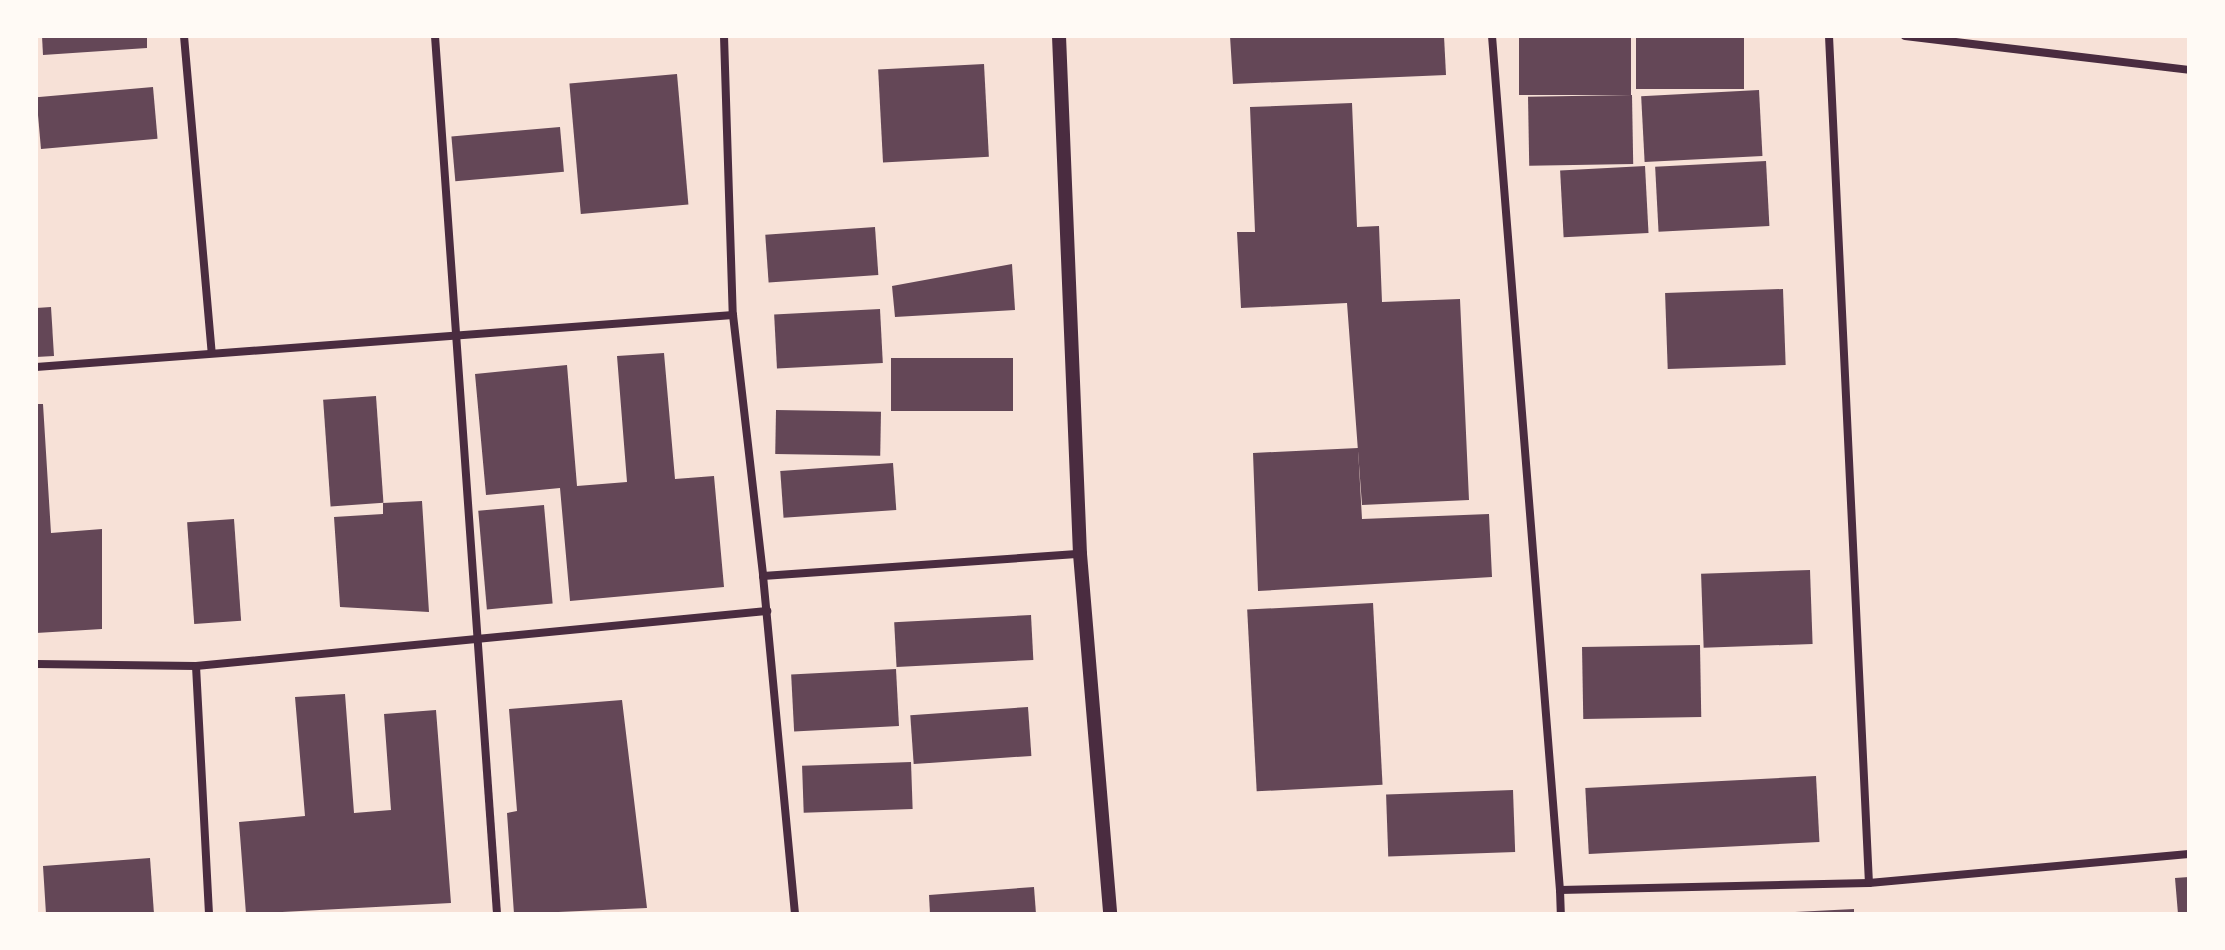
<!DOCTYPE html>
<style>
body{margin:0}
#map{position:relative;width:2225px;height:950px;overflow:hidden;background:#f7e1d7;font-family:Overpass,sans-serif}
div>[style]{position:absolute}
.building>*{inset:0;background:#644757;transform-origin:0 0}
.minor>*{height:8px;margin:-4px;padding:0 4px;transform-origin:4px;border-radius:4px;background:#4a2c40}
.tertiary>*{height:14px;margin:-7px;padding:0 7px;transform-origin:7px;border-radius:7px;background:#4a2c40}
span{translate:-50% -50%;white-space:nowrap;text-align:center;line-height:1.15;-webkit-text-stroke:7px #fffaf5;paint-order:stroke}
.frame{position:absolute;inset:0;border:38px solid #fffaf5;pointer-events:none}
</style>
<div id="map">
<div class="building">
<i style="clip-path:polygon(42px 36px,147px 36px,147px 48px,43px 55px)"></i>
<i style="clip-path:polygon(1230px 36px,1444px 36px,1446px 75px,1233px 84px)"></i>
<i style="left:1519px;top:36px;width:112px;height:59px"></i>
<i style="left:1636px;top:36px;width:108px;height:53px"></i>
<i style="left:984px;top:64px;width:93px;height:106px;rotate:87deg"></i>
<i style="left:677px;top:74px;width:131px;height:108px;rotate:85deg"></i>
<i style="left:153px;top:87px;width:52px;height:117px;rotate:85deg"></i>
<i style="left:1759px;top:90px;width:66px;height:118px;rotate:87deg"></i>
<i style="left:1632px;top:95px;width:69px;height:104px;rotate:89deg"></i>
<i style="clip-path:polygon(1352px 103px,1357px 227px,1379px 226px,1382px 302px,1460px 299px,1469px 500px,1362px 505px,1347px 303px,1241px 308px,1237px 232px,1255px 232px,1250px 107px)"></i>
<i style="left:560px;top:127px;width:45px;height:109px;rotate:85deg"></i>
<i style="left:1766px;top:161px;width:65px;height:111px;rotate:87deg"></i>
<i style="left:1645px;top:166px;width:67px;height:85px;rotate:87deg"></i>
<i style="left:875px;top:227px;width:48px;height:110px;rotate:86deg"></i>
<i style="clip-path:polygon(1012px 264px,1015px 310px,895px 317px,892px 286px)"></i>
<i style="left:1783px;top:289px;width:76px;height:118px;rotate:88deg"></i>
<i style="clip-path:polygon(51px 307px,54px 356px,36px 357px,36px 308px)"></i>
<i style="left:880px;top:309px;width:54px;height:106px;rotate:87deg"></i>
<i style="clip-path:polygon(664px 353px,675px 479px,714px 476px,724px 587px,570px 601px,560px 488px,486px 495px,475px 374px,567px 365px,577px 486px,627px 482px,617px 356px)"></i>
<i style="left:891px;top:358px;width:122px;height:53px"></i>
<i style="left:376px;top:396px;width:107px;height:53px;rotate:86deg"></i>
<i style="clip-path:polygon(36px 404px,43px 404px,51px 533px,102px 529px,102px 629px,36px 633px)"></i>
<i style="left:776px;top:410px;width:105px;height:44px;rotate:1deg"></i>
<i style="clip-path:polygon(1358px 448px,1362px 519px,1489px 514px,1492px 577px,1258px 591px,1253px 453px)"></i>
<i style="left:893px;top:463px;width:47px;height:113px;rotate:86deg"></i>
<i style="clip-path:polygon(422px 501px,429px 612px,340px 607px,334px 517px,383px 514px,383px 503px)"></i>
<i style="left:544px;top:505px;width:99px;height:66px;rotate:85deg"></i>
<i style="left:234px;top:519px;width:102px;height:47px;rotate:86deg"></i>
<i style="left:1810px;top:570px;width:74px;height:109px;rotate:88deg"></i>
<i style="left:1373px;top:603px;width:182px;height:126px;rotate:87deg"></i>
<i style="left:1031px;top:615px;width:45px;height:137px;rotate:87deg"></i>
<i style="left:1700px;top:645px;width:72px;height:118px;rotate:89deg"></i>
<i style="left:896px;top:669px;width:57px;height:105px;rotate:87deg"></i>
<i style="clip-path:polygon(345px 694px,354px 813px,391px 810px,384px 714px,436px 710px,451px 903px,246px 914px,239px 822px,305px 816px,295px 697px)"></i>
<i style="clip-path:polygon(622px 700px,647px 908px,514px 914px,507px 813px,517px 811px,509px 709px)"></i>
<i style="left:1028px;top:707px;width:49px;height:118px;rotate:86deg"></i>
<i style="left:911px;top:762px;width:47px;height:109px;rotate:88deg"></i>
<i style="left:1816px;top:776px;width:66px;height:231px;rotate:87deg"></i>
<i style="left:1513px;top:790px;width:62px;height:127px;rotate:88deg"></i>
<i style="clip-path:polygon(150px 858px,154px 914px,46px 914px,43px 866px)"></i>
<i style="clip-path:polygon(2189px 877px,2189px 914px,2178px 914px,2175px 878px)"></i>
<i style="clip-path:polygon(1034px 887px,1036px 914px,930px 914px,929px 895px)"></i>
<i style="clip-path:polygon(1854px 909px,1854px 914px,1795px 914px,1795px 912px)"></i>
</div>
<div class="minor">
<i style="left:184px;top:36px;width:318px;rotate:85deg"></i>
<i style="left:435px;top:36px;width:880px;rotate:85.96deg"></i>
<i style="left:724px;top:36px;width:279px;rotate:88.2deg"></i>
<i style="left:733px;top:315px;width:263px;rotate:83.4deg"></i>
<i style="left:1492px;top:36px;width:857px;rotate:85.45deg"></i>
<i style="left:1560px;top:890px;width:309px;rotate:-1.3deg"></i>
<i style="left:1829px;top:36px;width:848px;rotate:87.3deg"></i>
<i style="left:1869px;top:883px;width:321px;rotate:-5.2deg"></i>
<i style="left:1905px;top:36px;width:286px;rotate:6.8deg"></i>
<i style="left:36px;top:367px;width:699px;rotate:-4.27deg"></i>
<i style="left:36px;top:664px;width:160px;rotate:0.7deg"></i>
<i style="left:196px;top:666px;width:574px;rotate:-5.5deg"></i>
<i style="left:196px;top:666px;width:248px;rotate:87deg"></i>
<i style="left:1560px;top:890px;width:24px;rotate:88deg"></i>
<i style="left:795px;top:914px;width:340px;rotate:-95.4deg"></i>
<i style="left:763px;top:576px;width:318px;rotate:-4deg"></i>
</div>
<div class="tertiary">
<i style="left:1059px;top:36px;width:518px;rotate:87.68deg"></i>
<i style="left:1080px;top:554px;width:361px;rotate:85.2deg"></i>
</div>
<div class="frame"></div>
</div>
